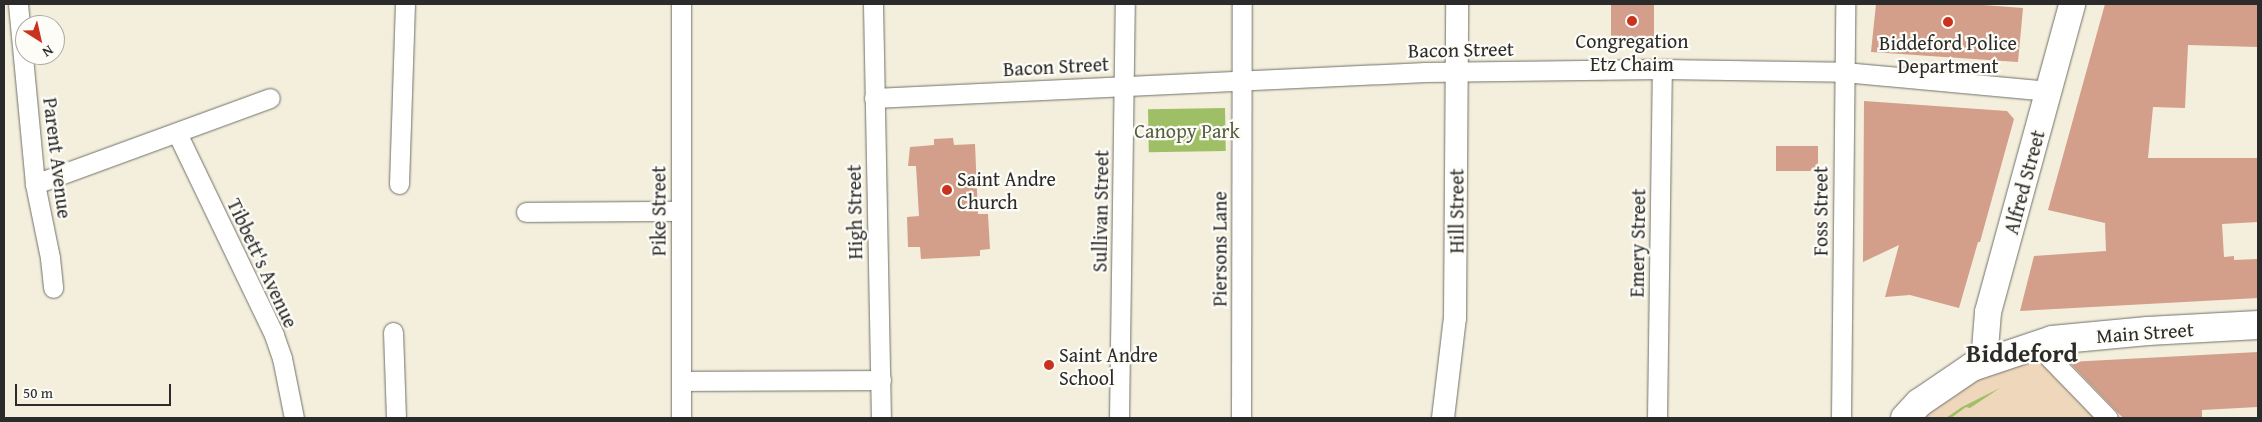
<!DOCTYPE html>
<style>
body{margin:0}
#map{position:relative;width:2262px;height:422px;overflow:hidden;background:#f3efdc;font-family:"Gentium Book Plus",serif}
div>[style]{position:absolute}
.built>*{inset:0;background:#eed7bb}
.green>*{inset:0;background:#9fbf67;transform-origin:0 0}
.building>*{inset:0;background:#d39e8a;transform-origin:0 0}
.roads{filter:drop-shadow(0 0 1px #717069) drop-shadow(0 0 1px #717069)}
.minor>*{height:19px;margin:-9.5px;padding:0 9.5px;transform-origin:9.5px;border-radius:9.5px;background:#fff}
.tertiary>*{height:22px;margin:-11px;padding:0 11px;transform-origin:11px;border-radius:11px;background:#fff}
.secondary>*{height:26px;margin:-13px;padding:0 13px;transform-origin:13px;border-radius:13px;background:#fff}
.primary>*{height:28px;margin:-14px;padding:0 14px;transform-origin:14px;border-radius:14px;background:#fff}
.dots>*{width:14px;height:14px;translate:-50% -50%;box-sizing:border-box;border:2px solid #fdfcf7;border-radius:50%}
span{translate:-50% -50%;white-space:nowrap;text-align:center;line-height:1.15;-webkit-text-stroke:4.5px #fdfcf7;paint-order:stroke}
.poi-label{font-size:20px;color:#2b2b2b}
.left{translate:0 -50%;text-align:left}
.street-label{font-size:20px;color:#2b2b2b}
.park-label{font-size:20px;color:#545f40}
.district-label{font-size:25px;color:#2b2b2b;font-weight:700}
.frame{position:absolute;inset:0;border:5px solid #2b2b2b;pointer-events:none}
.north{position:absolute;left:15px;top:15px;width:50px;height:50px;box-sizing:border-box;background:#fdfcf7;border:1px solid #a9a8a5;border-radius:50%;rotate:145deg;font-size:14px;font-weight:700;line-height:20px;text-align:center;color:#2b2b2b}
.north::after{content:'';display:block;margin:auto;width:18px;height:22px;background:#c8321e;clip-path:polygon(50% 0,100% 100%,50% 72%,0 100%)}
.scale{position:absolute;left:15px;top:384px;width:156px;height:22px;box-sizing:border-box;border:2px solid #2b2b2b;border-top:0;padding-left:6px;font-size:15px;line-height:18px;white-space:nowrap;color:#2b2b2b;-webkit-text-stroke:4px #fdfcf7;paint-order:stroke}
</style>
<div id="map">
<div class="built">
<i style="clip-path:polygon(2036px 344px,2108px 418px,1905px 418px)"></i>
</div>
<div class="green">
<i style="left:1225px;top:108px;width:43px;height:77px;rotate:89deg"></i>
<i style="clip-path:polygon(2000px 388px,1970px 408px,1966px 407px,1951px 418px,1946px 418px,1962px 407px)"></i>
</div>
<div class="building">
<i style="left:1611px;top:4px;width:43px;height:34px"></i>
<i style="clip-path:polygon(1876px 4px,1970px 4px,2023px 8px,2018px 62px,1871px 52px)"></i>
<i style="clip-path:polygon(2105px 4px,2258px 4px,2258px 47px,2188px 45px,2185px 108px,2153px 107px,2148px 158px,2258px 158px,2258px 222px,2222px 224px,2224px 257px,2234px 256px,2234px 260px,2258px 259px,2258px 298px,2020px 311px,2034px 256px,2106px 251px,2105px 223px,2048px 210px)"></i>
<i style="clip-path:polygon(1864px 101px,2007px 111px,2014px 119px,1980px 242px,1978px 242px,1959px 308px,1910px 295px,1885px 297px,1899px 245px,1863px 262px)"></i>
<i style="clip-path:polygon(953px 138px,954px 145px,975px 144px,978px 214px,988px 214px,990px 249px,980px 250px,980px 256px,921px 259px,920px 247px,908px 247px,907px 217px,919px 216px,916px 166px,908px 166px,910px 147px,934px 145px,934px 139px)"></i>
<i style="left:1776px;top:146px;width:42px;height:25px"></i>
<i style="clip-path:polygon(2258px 352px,2258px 407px,2202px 410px,2202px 418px,2123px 418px,2069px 362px)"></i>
</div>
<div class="roads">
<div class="minor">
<i style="left:18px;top:4px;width:181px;rotate:84.6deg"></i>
<i style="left:35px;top:184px;width:76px;rotate:78.5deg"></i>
<i style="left:50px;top:258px;width:30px;rotate:84deg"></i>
<i style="left:873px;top:4px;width:414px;rotate:88.9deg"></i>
<i style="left:874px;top:98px;width:552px;rotate:-2.7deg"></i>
<i style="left:1425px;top:72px;width:237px;rotate:-0.7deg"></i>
<i style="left:1662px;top:69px;width:182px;rotate:0.9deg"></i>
<i style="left:1844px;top:72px;width:206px;rotate:5.3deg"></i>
<i style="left:177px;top:133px;width:224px;rotate:64.3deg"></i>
<i style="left:274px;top:335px;width:24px;rotate:71deg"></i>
<i style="left:282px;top:358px;width:61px;rotate:78.7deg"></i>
<i style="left:35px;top:184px;width:250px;rotate:-20.1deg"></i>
<i style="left:399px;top:184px;width:180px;rotate:-88.1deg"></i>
<i style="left:526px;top:212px;width:155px;rotate:-0.4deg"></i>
<i style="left:393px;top:332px;width:86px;rotate:88deg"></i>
<i style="left:2036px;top:344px;width:103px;rotate:45.8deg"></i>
<i style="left:681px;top:381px;width:200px;rotate:-0.3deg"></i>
<i style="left:681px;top:418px;width:414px;rotate:-90deg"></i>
<i style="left:1119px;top:418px;width:414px;rotate:-89.2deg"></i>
<i style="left:1241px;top:418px;width:414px;rotate:-89.9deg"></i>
<i style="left:1657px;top:418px;width:349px;rotate:-89.2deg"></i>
<i style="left:1841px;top:418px;width:414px;rotate:-89.4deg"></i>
</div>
<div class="tertiary">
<i style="left:1443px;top:418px;width:101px;rotate:-83.2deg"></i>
<i style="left:1455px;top:318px;width:314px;rotate:-89.6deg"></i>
</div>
<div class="secondary">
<i style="left:1984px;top:362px;width:50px;rotate:-85.4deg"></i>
<i style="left:1988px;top:312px;width:319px;rotate:-74.7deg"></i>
</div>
<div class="primary">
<i style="left:1905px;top:418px;width:21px;rotate:-47deg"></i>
<i style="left:1919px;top:403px;width:64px;rotate:-34.2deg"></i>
<i style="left:1972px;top:367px;width:84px;rotate:-18.6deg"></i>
<i style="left:2052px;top:340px;width:96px;rotate:-5.4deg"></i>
<i style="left:2148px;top:331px;width:110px;rotate:-3.1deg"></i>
</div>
</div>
<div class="dots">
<i style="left:1632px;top:21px;background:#c8321e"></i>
<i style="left:1948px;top:22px;background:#c8321e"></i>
<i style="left:947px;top:190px;background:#c8321e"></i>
<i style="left:1049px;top:365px;background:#c8321e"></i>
</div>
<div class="poi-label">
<span style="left:1632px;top:52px">Congregation<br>Etz Chaim</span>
<span style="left:1948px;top:54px">Biddeford Police<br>Department</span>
<span class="left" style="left:957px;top:190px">Saint Andre<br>Church</span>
<span class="left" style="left:1059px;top:366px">Saint Andre<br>School</span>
</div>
<div class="street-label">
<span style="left:1461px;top:49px;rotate:-1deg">Bacon Street</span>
<span style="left:1056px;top:66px;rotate:-3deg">Bacon Street</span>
<span style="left:58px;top:158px;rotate:83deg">Parent Avenue</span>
<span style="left:2024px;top:182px;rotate:-75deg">Alfred Street</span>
<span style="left:658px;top:211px;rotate:-90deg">Pike Street</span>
<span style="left:1100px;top:211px;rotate:-89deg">Sullivan Street</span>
<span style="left:1456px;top:211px;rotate:-90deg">Hill Street</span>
<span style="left:1820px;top:211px;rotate:-90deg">Foss Street</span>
<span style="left:854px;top:212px;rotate:-91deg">High Street</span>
<span style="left:1637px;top:243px;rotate:-89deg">Emery Street</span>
<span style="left:1219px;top:249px;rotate:-90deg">Piersons Lane</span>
<span style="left:263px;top:263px;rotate:65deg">Tibbett's Avenue</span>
<span style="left:2145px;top:332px;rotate:-4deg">Main Street</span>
</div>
<div class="park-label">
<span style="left:1187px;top:130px">Canopy Park</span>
</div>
<div class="district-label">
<span style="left:2022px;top:353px">Biddeford</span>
</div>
<div class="frame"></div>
<div class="north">N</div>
<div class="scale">50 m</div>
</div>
